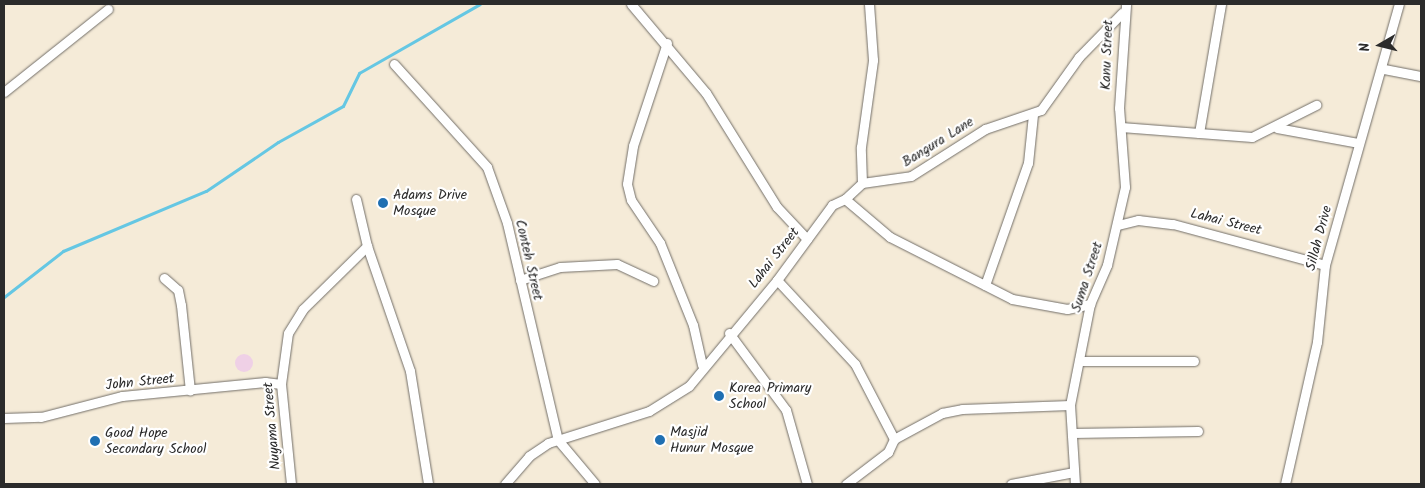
<!DOCTYPE html>
<style>
body{margin:0}
#map{position:relative;width:1425px;height:488px;overflow:hidden;background:#f5ebd8;font-family:Kalam,sans-serif}
div>[style]{position:absolute}
.built>*{inset:0;background:#efd0e6}
.round{border-radius:50%}
.stream>*{height:3px;margin:-1.5px;padding:0 1.5px;transform-origin:1.5px;border-radius:1.5px;background:#65c7e3}
.roads{filter:drop-shadow(0 0 1px #726e68) drop-shadow(0 0 1px #726e68)}
.street>*{height:9px;margin:-4.5px;padding:0 4.5px;transform-origin:4.5px;border-radius:4.5px;background:#fff}
.dots>*{width:14px;height:14px;translate:-50% -50%;box-sizing:border-box;border:2px solid #fff;border-radius:50%}
span{translate:-50% -50%;white-space:nowrap;text-align:center;line-height:1.15;-webkit-text-stroke:4.5px #fff;paint-order:stroke}
.street-label{font-size:14px;color:#2b2b2b}
.poi-label{font-size:14px;color:#2b2b2b}
.left{translate:0 -50%;text-align:left}
.frame{position:absolute;inset:0;border:5px solid #2b2b2b;pointer-events:none}
.north{position:absolute;left:1355px;top:20px;width:50px;height:50px;-webkit-text-stroke:4px #fff;paint-order:stroke;rotate:262deg;font-size:14px;font-weight:700;line-height:20px;text-align:center;color:#2b2b2b}
.north::after{content:'';display:block;margin:auto;width:18px;height:22px;background:#2b2b2b;clip-path:polygon(50% 0,100% 100%,50% 72%,0 100%)}
</style>
<div id="map">
<div class="built">
<i class="round" style="left:235px;top:354px;width:18px;height:18px"></i>
</div>
<div class="stream">
<i style="left:4px;top:297px;width:75px;rotate:-37.9deg"></i>
<i style="left:63px;top:251px;width:155px;rotate:-22.8deg"></i>
<i style="left:206px;top:191px;width:87px;rotate:-34.2deg"></i>
<i style="left:278px;top:142px;width:74px;rotate:-29deg"></i>
<i style="left:343px;top:106px;width:37px;rotate:-64deg"></i>
<i style="left:359px;top:73px;width:139px;rotate:-29.7deg"></i>
</div>
<div class="roads">
<div class="street">
<i style="left:631px;top:4px;width:116px;rotate:49.9deg"></i>
<i style="left:706px;top:93px;width:134px;rotate:58.1deg"></i>
<i style="left:777px;top:207px;width:44px;rotate:46.8deg"></i>
<i style="left:667px;top:43px;width:108px;rotate:108.3deg"></i>
<i style="left:633px;top:146px;width:38px;rotate:99deg"></i>
<i style="left:627px;top:184px;width:16px;rotate:76deg"></i>
<i style="left:631px;top:200px;width:52px;rotate:56deg"></i>
<i style="left:660px;top:243px;width:88px;rotate:68.1deg"></i>
<i style="left:693px;top:325px;width:41px;rotate:77.3deg"></i>
<i style="left:394px;top:64px;width:139px;rotate:47.9deg"></i>
<i style="left:487px;top:167px;width:59px;rotate:70.3deg"></i>
<i style="left:507px;top:223px;width:223px;rotate:76.8deg"></i>
<i style="left:558px;top:440px;width:57px;rotate:49.9deg"></i>
<i style="left:1384px;top:69px;width:38px;rotate:11deg"></i>
<i style="left:4px;top:92px;width:133px;rotate:-38.6deg"></i>
<i style="left:1121px;top:127px;width:78px;rotate:4.4deg"></i>
<i style="left:1199px;top:133px;width:131px;rotate:-80.3deg"></i>
<i style="left:1277px;top:128px;width:82px;rotate:10.5deg"></i>
<i style="left:1199px;top:133px;width:53px;rotate:4.3deg"></i>
<i style="left:1252px;top:137px;width:72px;rotate:-26.6deg"></i>
<i style="left:862px;top:183px;width:36px;rotate:-92deg"></i>
<i style="left:861px;top:147px;width:88px;rotate:-82.1deg"></i>
<i style="left:873px;top:60px;width:56px;rotate:-94.1deg"></i>
<i style="left:356px;top:199px;width:48px;rotate:76.8deg"></i>
<i style="left:367px;top:246px;width:132px;rotate:71deg"></i>
<i style="left:410px;top:371px;width:114px;rotate:80.9deg"></i>
<i style="left:845px;top:199px;width:23px;rotate:-43deg"></i>
<i style="left:862px;top:183px;width:49px;rotate:-8.1deg"></i>
<i style="left:911px;top:176px;width:88px;rotate:-32.4deg"></i>
<i style="left:985px;top:129px;width:59px;rotate:-18.7deg"></i>
<i style="left:1041px;top:110px;width:65px;rotate:-54.4deg"></i>
<i style="left:1079px;top:57px;width:62px;rotate:-45.7deg"></i>
<i style="left:1118px;top:225px;width:21px;rotate:-14deg"></i>
<i style="left:1138px;top:220px;width:35px;rotate:7deg"></i>
<i style="left:1173px;top:224px;width:157px;rotate:15.1deg"></i>
<i style="left:164px;top:278px;width:18px;rotate:41deg"></i>
<i style="left:178px;top:290px;width:15px;rotate:79deg"></i>
<i style="left:181px;top:305px;width:86px;rotate:84deg"></i>
<i style="left:520px;top:280px;width:42px;rotate:-18deg"></i>
<i style="left:560px;top:267px;width:57px;rotate:-3deg"></i>
<i style="left:617px;top:264px;width:40px;rotate:25deg"></i>
<i style="left:777px;top:280px;width:115px;rotate:47.1deg"></i>
<i style="left:855px;top:364px;width:85px;rotate:62.5deg"></i>
<i style="left:985px;top:285px;width:129px;rotate:-70.6deg"></i>
<i style="left:1028px;top:163px;width:48px;rotate:-84.1deg"></i>
<i style="left:729px;top:333px;width:96px;rotate:53.5deg"></i>
<i style="left:786px;top:410px;width:77px;rotate:74.2deg"></i>
<i style="left:1079px;top:361px;width:115px"></i>
<i style="left:4px;top:418px;width:37px;rotate:-2deg"></i>
<i style="left:41px;top:417px;width:84px;rotate:-14.5deg"></i>
<i style="left:122px;top:396px;width:144px;rotate:-5.6deg"></i>
<i style="left:265px;top:382px;width:16px;rotate:7deg"></i>
<i style="left:1072px;top:433px;width:126px;rotate:-0.9deg"></i>
<i style="left:894px;top:439px;width:55px;rotate:-28.4deg"></i>
<i style="left:942px;top:413px;width:20px;rotate:-11deg"></i>
<i style="left:962px;top:409px;width:108px;rotate:-2.1deg"></i>
<i style="left:291px;top:484px;width:100px;rotate:-95.7deg"></i>
<i style="left:281px;top:384px;width:51px;rotate:-82.2deg"></i>
<i style="left:288px;top:333px;width:28px;rotate:-58deg"></i>
<i style="left:303px;top:309px;width:90px;rotate:-44.5deg"></i>
<i style="left:505px;top:484px;width:37px;rotate:-49deg"></i>
<i style="left:529px;top:456px;width:23px;rotate:-34deg"></i>
<i style="left:548px;top:443px;width:106px;rotate:-17.6deg"></i>
<i style="left:649px;top:411px;width:47px;rotate:-32deg"></i>
<i style="left:689px;top:386px;width:138px;rotate:-50.3deg"></i>
<i style="left:777px;top:280px;width:93px;rotate:-53.7deg"></i>
<i style="left:832px;top:205px;width:14px;rotate:-25deg"></i>
<i style="left:845px;top:199px;width:59px;rotate:40.2deg"></i>
<i style="left:890px;top:237px;width:137px;rotate:26.9deg"></i>
<i style="left:1012px;top:299px;width:56px;rotate:10.3deg"></i>
<i style="left:1067px;top:309px;width:24px;rotate:-12deg"></i>
<i style="left:846px;top:484px;width:53px;rotate:-37.3deg"></i>
<i style="left:888px;top:452px;width:14px;rotate:-65deg"></i>
<i style="left:1011px;top:484px;width:64px;rotate:-10.8deg"></i>
<i style="left:1075px;top:484px;width:79px;rotate:-93.6deg"></i>
<i style="left:1070px;top:405px;width:103px;rotate:-78.8deg"></i>
<i style="left:1090px;top:304px;width:43px;rotate:-66.4deg"></i>
<i style="left:1107px;top:265px;width:80px;rotate:-77deg"></i>
<i style="left:1125px;top:187px;width:79px;rotate:-94.3deg"></i>
<i style="left:1119px;top:108px;width:104px;rotate:-86.1deg"></i>
<i style="left:1285px;top:484px;width:146px;rotate:-77.3deg"></i>
<i style="left:1317px;top:342px;width:77px;rotate:-84.1deg"></i>
<i style="left:1325px;top:265px;width:271px;rotate:-74.2deg"></i>
</div>
</div>
<div class="dots">
<i style="left:383px;top:203px;background:#1f6fb2"></i>
<i style="left:719px;top:396px;background:#1f6fb2"></i>
<i style="left:660px;top:440px;background:#1f6fb2"></i>
<i style="left:95px;top:441px;background:#1f6fb2"></i>
</div>
<div class="street-label">
<span style="left:1107px;top:55px;rotate:-88deg">Kanu Street</span>
<span style="left:938px;top:142px;rotate:-32deg">Bangura Lane</span>
<span style="left:1226px;top:222px;rotate:14deg">Lahai Street</span>
<span style="left:1319px;top:238px;rotate:-75deg">Sillah Drive</span>
<span style="left:774px;top:258px;rotate:-52deg">Lahai Street</span>
<span style="left:529px;top:260px;rotate:77deg">Conteh Street</span>
<span style="left:1087px;top:277px;rotate:-72deg">Suma Street</span>
<span style="left:140px;top:382px;rotate:-6deg">John Street</span>
<span style="left:272px;top:426px;rotate:-95deg">Nuyama Street</span>
</div>
<div class="poi-label">
<span class="left" style="left:393px;top:203px">Adams Drive<br>Mosque</span>
<span class="left" style="left:729px;top:396px">Korea Primary<br>School</span>
<span class="left" style="left:670px;top:440px">Masjid<br>Hunur Mosque</span>
<span class="left" style="left:105px;top:441px">Good Hope<br>Secondary School</span>
</div>
<div class="frame"></div>
<div class="north">N</div>
</div>
